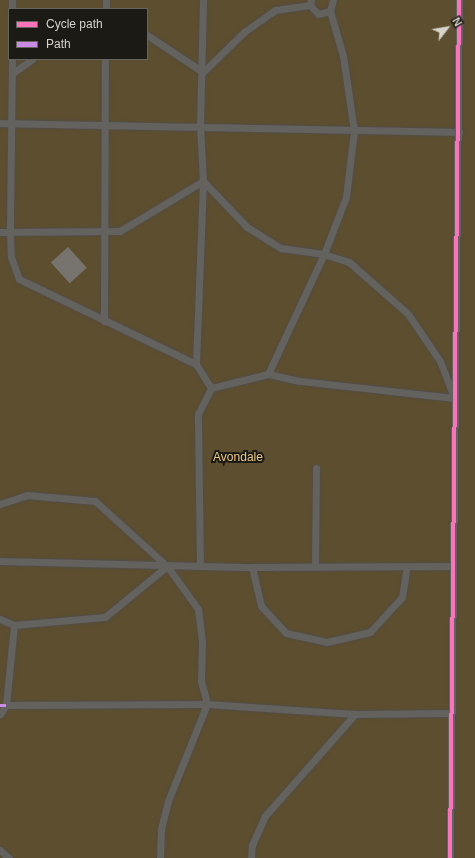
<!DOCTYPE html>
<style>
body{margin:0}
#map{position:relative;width:475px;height:858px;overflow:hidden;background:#34312c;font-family:Arial,sans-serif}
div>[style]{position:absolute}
.green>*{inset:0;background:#5d4e2f}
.building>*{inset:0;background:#777470;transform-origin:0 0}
.roads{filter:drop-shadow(0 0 1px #504d49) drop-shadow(0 0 1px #504d49)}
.lane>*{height:7px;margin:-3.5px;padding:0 3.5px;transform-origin:3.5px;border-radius:3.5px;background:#64625e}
.quiet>*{height:3px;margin-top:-1.5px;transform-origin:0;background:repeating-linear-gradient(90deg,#ca8be6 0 6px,transparent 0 9px)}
.cycleway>*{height:4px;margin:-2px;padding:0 2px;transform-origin:2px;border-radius:2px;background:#fb73b8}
span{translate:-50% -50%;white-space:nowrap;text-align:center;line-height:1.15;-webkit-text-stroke:4px #1c1a15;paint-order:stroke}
.park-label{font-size:12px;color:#e9c88a}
.legend{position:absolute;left:8px;top:8px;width:140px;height:52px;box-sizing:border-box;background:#1c1a15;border:1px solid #66645e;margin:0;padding:5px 7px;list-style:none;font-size:12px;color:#d6d2cc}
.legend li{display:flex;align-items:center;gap:8px;height:20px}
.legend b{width:20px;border:1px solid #66645e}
.north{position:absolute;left:427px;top:8px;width:40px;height:40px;-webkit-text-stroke:3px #1c1a15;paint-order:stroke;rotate:59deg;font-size:11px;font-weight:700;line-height:16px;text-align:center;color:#d6d2cc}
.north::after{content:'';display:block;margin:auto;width:14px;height:18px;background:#d6d2cc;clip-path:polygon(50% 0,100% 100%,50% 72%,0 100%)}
</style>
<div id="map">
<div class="green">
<i style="clip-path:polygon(evenodd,0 0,475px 0,475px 858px,0 858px,0 0,9px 9px,147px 9px,147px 59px,9px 59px,9px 9px)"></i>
</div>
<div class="building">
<i style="left:68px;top:247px;width:28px;height:23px;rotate:48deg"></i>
</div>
<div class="roads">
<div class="lane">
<i style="left:12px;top:0;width:9px;rotate:90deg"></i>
<i style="left:311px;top:0;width:5px;rotate:101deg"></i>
<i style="left:310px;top:5px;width:12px;rotate:48deg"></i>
<i style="left:318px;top:14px;width:12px;rotate:-14deg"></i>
<i style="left:106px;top:9px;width:9px;rotate:-90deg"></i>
<i style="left:147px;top:35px;width:67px;rotate:33.5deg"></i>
<i style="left:203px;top:72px;width:57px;rotate:-44.3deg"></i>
<i style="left:244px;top:32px;width:38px;rotate:-35deg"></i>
<i style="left:275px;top:10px;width:35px;rotate:-8deg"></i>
<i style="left:12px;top:59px;width:173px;rotate:90.7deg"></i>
<i style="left:10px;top:232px;width:25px;rotate:88deg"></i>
<i style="left:11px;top:257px;width:23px;rotate:70deg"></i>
<i style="left:19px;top:279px;width:196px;rotate:25.7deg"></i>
<i style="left:196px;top:364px;width:28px;rotate:58deg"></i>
<i style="left:13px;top:73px;width:24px;rotate:-36deg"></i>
<i style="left:0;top:123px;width:459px;rotate:1.1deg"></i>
<i style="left:0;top:232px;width:120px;rotate:-0.5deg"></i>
<i style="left:120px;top:231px;width:97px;rotate:-31.1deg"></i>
<i style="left:203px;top:181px;width:64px;rotate:46.3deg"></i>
<i style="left:247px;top:227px;width:40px;rotate:32deg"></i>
<i style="left:281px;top:248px;width:43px;rotate:7.9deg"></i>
<i style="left:324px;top:254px;width:26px;rotate:18deg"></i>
<i style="left:349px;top:262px;width:79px;rotate:41.4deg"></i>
<i style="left:408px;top:314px;width:57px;rotate:55.8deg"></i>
<i style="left:440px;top:361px;width:40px;rotate:69deg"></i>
<i style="left:454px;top:398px;width:156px;rotate:-173.7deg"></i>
<i style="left:299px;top:381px;width:32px;rotate:-167deg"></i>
<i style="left:268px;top:374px;width:59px;rotate:166.2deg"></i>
<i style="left:104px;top:321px;width:262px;rotate:-89.8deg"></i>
<i style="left:196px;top:364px;width:183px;rotate:-87.8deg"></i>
<i style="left:203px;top:181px;width:56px;rotate:-93.1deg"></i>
<i style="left:200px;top:125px;width:125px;rotate:-88.6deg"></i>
<i style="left:268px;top:374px;width:132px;rotate:-65deg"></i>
<i style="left:324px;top:254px;width:61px;rotate:-68.9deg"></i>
<i style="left:346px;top:197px;width:66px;rotate:-83.1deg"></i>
<i style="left:354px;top:131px;width:76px;rotate:-98.3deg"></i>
<i style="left:343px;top:56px;width:47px;rotate:-106.1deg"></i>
<i style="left:330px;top:11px;width:11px;rotate:-75deg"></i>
<i style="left:0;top:504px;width:28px;rotate:-18deg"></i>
<i style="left:27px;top:495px;width:68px;rotate:5deg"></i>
<i style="left:95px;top:501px;width:97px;rotate:42.1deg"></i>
<i style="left:167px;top:566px;width:53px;rotate:54.2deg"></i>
<i style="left:198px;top:609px;width:32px;rotate:83deg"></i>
<i style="left:202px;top:641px;width:40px;rotate:91.4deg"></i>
<i style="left:201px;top:681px;width:24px;rotate:75deg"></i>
<i style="left:207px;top:704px;width:105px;rotate:111.9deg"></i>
<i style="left:168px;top:801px;width:30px;rotate:104deg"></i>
<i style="left:161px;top:830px;width:28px;rotate:92deg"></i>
<i style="left:0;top:561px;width:252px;rotate:1.4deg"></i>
<i style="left:252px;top:567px;width:201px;rotate:-0.3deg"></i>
<i style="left:315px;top:565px;width:97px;rotate:-89.4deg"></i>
<i style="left:200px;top:566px;width:152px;rotate:-90.8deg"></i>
<i style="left:198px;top:414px;width:29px;rotate:-63deg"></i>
<i style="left:252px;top:567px;width:40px;rotate:77deg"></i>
<i style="left:261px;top:606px;width:37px;rotate:47deg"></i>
<i style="left:286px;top:633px;width:42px;rotate:12.4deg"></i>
<i style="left:327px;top:642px;width:44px;rotate:-13.1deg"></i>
<i style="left:370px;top:632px;width:47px;rotate:-47.6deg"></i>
<i style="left:402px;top:597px;width:30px;rotate:-81deg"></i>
<i style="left:0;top:619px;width:15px;rotate:23deg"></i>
<i style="left:14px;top:625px;width:91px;rotate:-5deg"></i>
<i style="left:105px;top:617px;width:80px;rotate:-39.4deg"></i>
<i style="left:6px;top:705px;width:201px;rotate:-0.3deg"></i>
<i style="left:207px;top:704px;width:148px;rotate:3.9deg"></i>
<i style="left:355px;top:714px;width:96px;rotate:-0.6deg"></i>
<i style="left:0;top:714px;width:11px;rotate:-56deg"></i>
<i style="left:6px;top:705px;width:80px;rotate:-84.3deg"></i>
<i style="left:0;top:850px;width:12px;rotate:42deg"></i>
<i style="left:251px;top:858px;width:13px;rotate:-86deg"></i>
<i style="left:252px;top:845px;width:32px;rotate:-66deg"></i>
<i style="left:265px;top:816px;width:136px;rotate:-48.6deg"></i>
<i style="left:450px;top:858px;width:858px;rotate:-89.4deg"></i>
</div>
</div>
<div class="quiet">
<i style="left:0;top:705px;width:6px"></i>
</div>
<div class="cycleway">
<i style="left:450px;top:858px;width:858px;rotate:-89.4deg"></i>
</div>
<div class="park-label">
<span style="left:238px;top:458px">Avondale</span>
</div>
<ul class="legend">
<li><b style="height:5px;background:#fb73b8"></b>Cycle path</li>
<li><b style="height:5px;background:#ca8be6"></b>Path</li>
</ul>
<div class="north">N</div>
</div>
